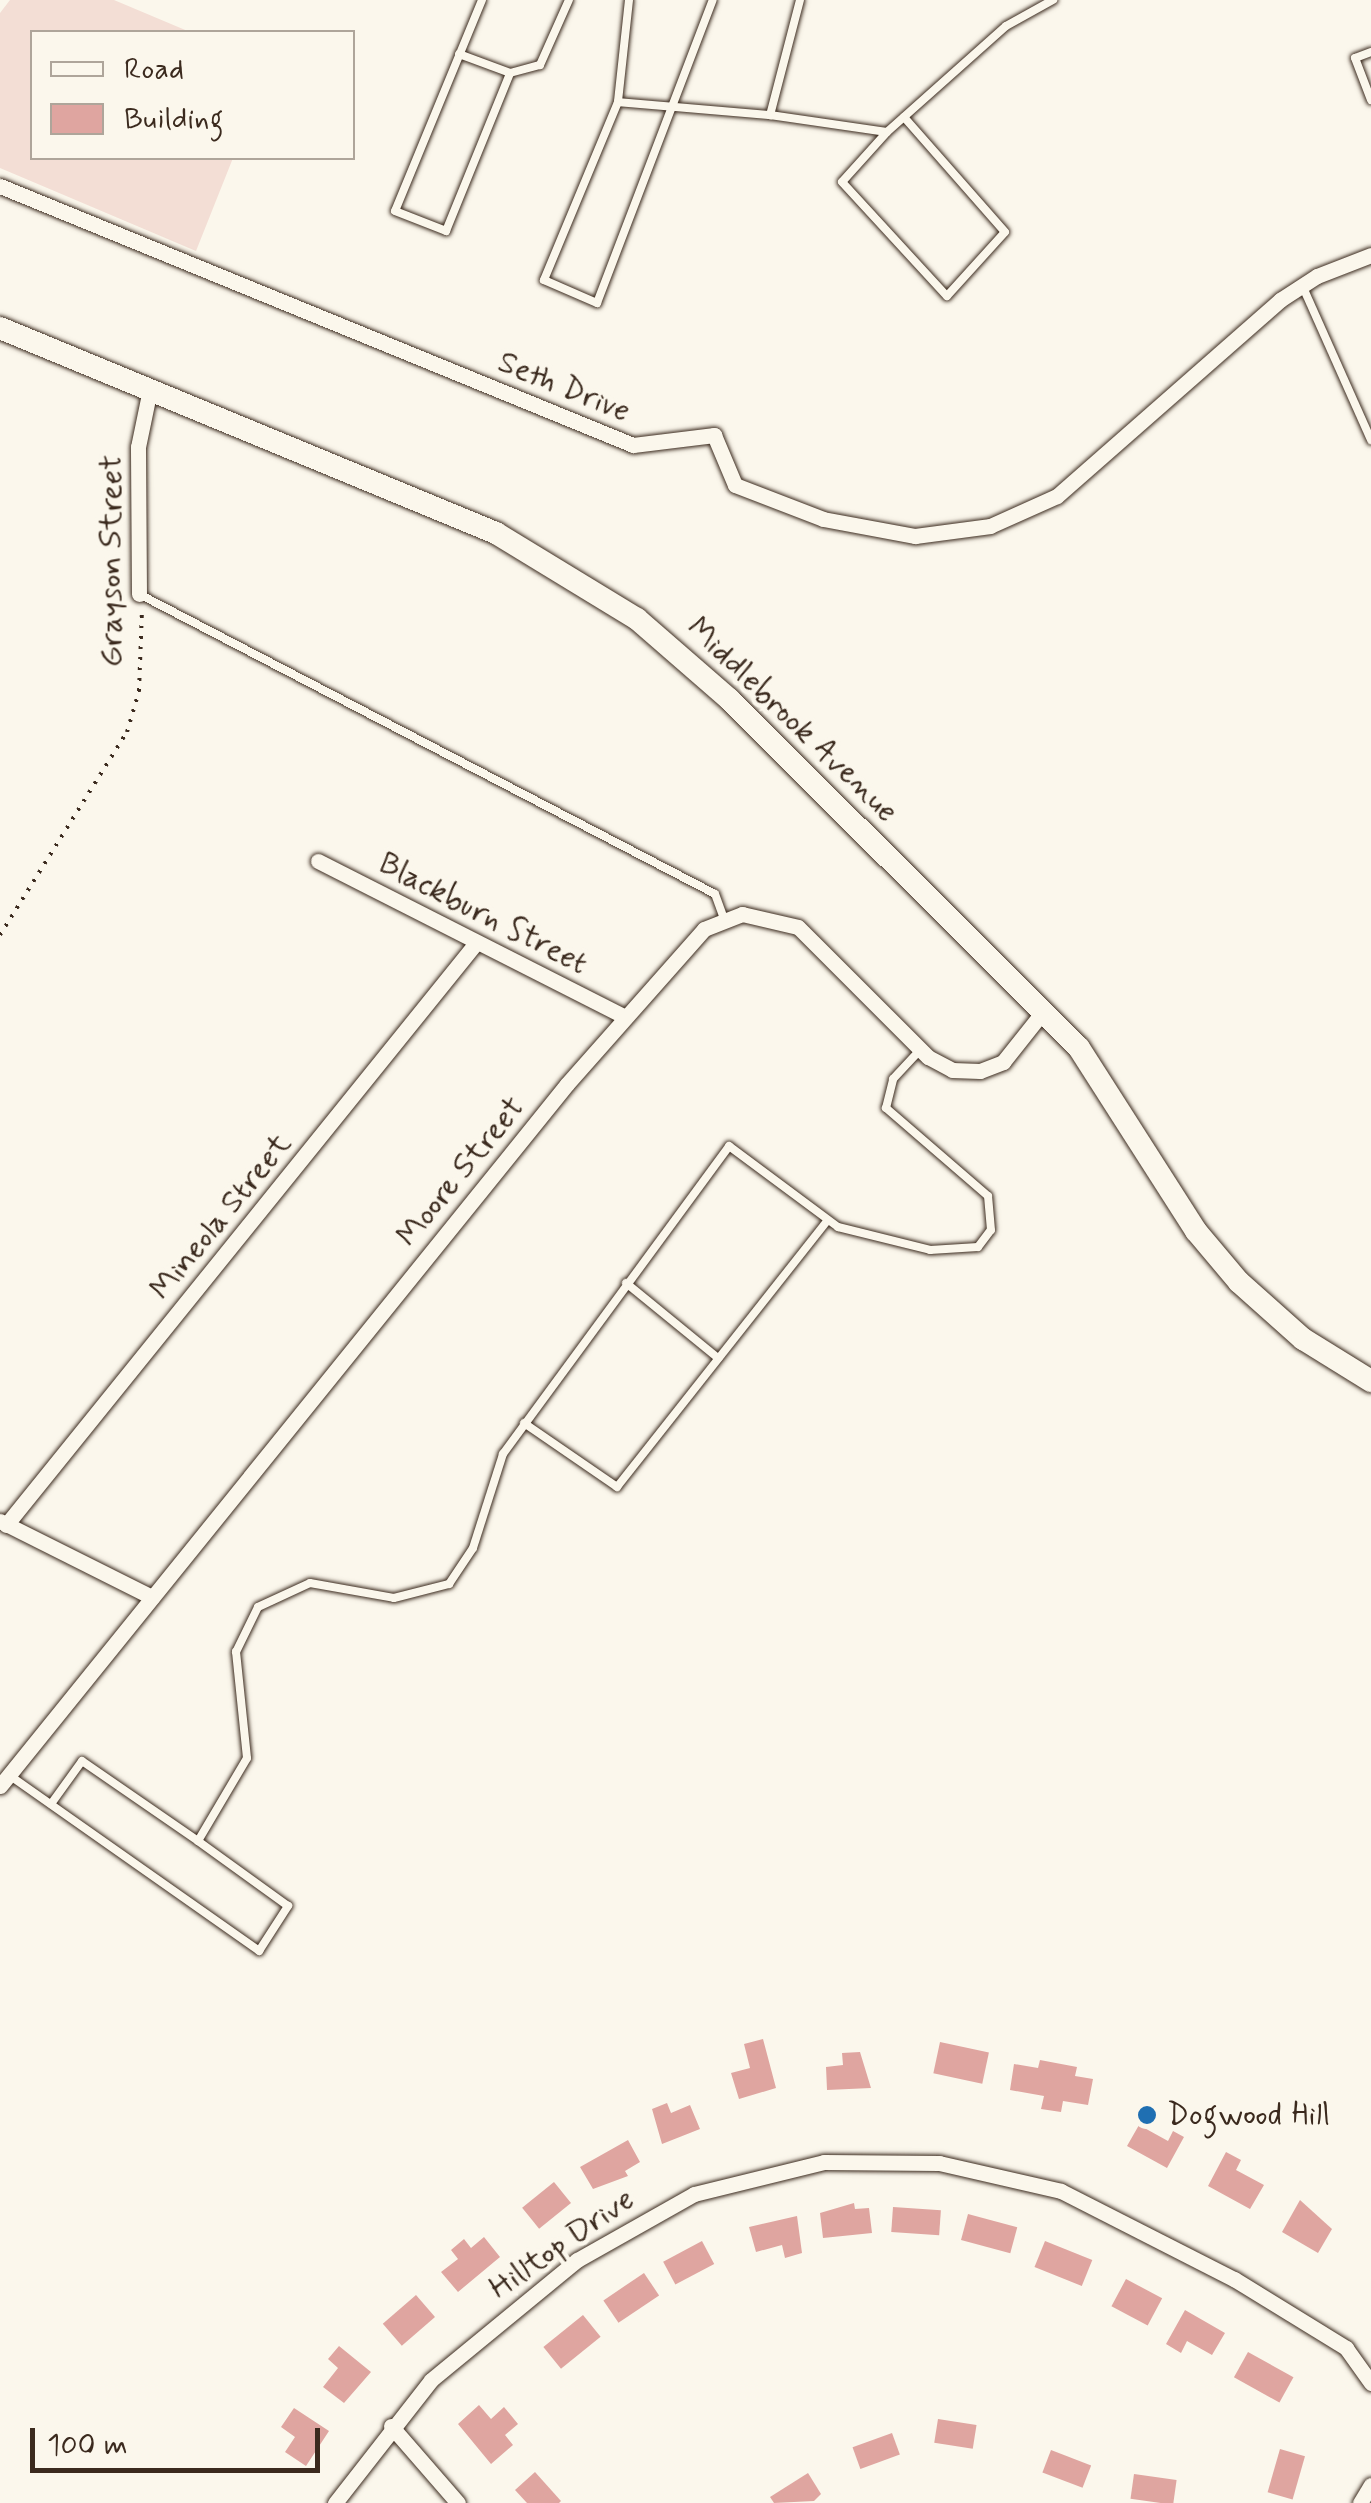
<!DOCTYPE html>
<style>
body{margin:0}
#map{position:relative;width:1371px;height:2503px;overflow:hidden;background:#fbf7ec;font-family:Mynerve,sans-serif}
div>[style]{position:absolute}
.built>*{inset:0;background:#f3ded5}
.building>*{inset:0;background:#dfa5a0;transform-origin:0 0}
.path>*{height:4px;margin-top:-2px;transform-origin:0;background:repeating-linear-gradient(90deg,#3b2a1e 0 2.5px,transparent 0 10.5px)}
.roads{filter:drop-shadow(0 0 2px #3b2a1e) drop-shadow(0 0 2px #3b2a1e)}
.service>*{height:8px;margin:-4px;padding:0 4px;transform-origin:4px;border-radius:4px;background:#fbf7ec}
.minor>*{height:15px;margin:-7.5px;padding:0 7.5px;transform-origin:7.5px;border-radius:7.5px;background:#fbf7ec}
.secondary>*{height:22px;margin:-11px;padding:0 11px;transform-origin:11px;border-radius:11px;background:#fbf7ec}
.dots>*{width:28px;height:28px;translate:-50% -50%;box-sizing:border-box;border:5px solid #fbf7ec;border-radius:50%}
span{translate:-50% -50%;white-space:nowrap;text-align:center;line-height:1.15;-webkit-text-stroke:9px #fbf7ec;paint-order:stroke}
.street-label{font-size:32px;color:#3b2a1e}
.poi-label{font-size:32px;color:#3b2a1e}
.left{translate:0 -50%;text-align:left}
.legend{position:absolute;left:30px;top:30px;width:325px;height:130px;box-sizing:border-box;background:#fbf7ec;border:2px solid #aea59a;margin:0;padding:12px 18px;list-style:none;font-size:30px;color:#3b2a1e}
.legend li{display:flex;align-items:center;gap:20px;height:50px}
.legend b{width:50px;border:2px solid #aea59a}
.scale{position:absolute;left:30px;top:2428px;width:290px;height:45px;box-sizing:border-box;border:5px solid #3b2a1e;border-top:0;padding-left:12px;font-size:30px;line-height:35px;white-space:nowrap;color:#3b2a1e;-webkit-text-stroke:8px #fbf7ec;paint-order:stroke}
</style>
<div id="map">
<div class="built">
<i style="clip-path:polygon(10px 0,114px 0,190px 32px,32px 32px,32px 158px,233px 158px,196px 251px,0 168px,0 13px)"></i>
</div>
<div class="building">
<i style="clip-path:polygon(763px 2039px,776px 2088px,739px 2099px,731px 2073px,750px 2068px,744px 2044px)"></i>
<i style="left:940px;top:2042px;width:50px;height:32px;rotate:12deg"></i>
<i style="clip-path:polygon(860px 2052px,871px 2088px,827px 2090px,826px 2067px,843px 2065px,842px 2053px)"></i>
<i style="clip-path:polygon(1040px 2060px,1077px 2067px,1075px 2076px,1093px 2079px,1088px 2105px,1063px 2101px,1061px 2112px,1041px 2109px,1044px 2096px,1010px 2090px,1014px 2064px,1038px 2068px)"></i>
<i style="clip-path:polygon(667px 2103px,671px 2113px,690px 2105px,700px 2129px,662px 2144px,652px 2109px)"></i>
<i style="clip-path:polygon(1139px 2125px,1168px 2141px,1173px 2131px,1184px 2137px,1167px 2168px,1127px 2146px)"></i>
<i style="clip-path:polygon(628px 2140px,640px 2162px,625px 2171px,628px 2176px,593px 2189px,580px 2167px)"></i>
<i style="clip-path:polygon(1226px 2152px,1241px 2160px,1236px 2170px,1264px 2185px,1250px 2209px,1208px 2186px)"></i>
<i style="left:554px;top:2182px;width:27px;height:41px;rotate:51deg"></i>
<i style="clip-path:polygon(1300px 2200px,1332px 2229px,1318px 2253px,1282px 2232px)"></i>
<i style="clip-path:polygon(854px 2203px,855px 2209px,869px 2208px,872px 2233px,823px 2238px,820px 2213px)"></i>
<i style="left:893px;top:2207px;width:48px;height:25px;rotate:4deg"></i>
<i style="left:968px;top:2214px;width:51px;height:27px;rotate:15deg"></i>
<i style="clip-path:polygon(797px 2216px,802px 2253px,785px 2258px,782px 2245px,756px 2252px,749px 2227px)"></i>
<i style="clip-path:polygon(484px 2237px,500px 2257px,458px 2292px,441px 2272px,458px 2259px,451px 2250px,464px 2239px,471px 2248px)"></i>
<i style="left:702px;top:2241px;width:26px;height:44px;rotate:62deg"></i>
<i style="left:1045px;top:2241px;width:51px;height:28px;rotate:22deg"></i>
<i style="left:644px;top:2273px;width:27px;height:49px;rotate:56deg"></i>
<i style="left:1126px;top:2279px;width:41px;height:31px;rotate:28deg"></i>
<i style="left:416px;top:2295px;width:29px;height:44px;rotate:49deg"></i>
<i style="clip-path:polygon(1185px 2310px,1225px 2333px,1212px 2355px,1187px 2341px,1181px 2353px,1166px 2344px)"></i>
<i style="left:583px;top:2315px;width:28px;height:51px;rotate:51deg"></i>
<i style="clip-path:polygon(339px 2346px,371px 2372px,344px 2403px,323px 2387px,338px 2368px,328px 2359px)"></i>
<i style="left:1248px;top:2352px;width:52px;height:29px;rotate:29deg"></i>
<i style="clip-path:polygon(479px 2405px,491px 2419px,504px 2407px,518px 2424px,505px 2435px,513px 2445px,491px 2464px,458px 2424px)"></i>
<i style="clip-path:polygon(294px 2408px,329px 2431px,306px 2466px,285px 2452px,295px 2437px,281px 2427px)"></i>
<i style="left:938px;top:2419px;width:39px;height:24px;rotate:9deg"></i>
<i style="left:892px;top:2433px;width:23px;height:42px;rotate:70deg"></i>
<i style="left:1280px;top:2449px;width:26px;height:45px;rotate:16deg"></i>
<i style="left:1051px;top:2450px;width:43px;height:24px;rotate:21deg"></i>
<i style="clip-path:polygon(535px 2472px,561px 2501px,559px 2503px,527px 2503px,515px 2490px)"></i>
<i style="clip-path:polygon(808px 2473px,821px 2494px,814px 2501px,774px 2503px,770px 2497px)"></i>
<i style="left:1134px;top:2474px;width:43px;height:25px;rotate:8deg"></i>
</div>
<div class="path">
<i style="left:0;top:935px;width:239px;rotate:-58deg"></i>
<i style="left:127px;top:732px;width:43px;rotate:-73.7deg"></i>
<i style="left:139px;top:691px;width:83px;rotate:-87.9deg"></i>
</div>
<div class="roads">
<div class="service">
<i style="left:482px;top:0;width:228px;rotate:112.4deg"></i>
<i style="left:395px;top:211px;width:55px;rotate:21.4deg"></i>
<i style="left:446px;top:231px;width:170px;rotate:-67.9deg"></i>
<i style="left:510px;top:73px;width:31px;rotate:-15deg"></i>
<i style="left:540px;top:65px;width:71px;rotate:-66deg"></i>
<i style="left:629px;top:0;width:103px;rotate:96.2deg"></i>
<i style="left:618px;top:102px;width:193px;rotate:112.6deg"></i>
<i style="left:544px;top:280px;width:58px;rotate:23.5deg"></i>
<i style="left:597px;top:303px;width:324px;rotate:-69.1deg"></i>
<i style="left:800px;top:0;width:119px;rotate:104.6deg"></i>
<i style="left:770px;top:115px;width:118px;rotate:8.3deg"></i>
<i style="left:887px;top:132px;width:159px;rotate:-41.7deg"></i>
<i style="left:1006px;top:26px;width:54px;rotate:-29deg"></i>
<i style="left:1371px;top:52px;width:17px;rotate:159deg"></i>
<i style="left:1355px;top:58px;width:45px;rotate:69.1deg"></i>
<i style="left:459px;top:54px;width:54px;rotate:20.4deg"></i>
<i style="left:618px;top:102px;width:153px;rotate:4.9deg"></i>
<i style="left:887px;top:132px;width:67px;rotate:132deg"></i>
<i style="left:842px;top:182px;width:155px;rotate:47.4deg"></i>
<i style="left:947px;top:296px;width:86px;rotate:-47.8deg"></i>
<i style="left:1005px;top:232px;width:153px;rotate:-131.3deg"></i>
<i style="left:1302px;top:285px;width:170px;rotate:66deg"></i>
<i style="left:139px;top:594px;width:649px;rotate:27.51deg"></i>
<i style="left:715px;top:894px;width:27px;rotate:70deg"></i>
<i style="left:626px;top:1283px;width:119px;rotate:39.2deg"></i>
<i style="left:524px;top:1423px;width:113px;rotate:34.5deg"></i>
<i style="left:617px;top:1487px;width:337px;rotate:-51.7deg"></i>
<i style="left:9px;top:1775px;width:306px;rotate:35.1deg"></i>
<i style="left:259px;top:1951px;width:54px;rotate:-57.2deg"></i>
<i style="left:288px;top:1906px;width:111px;rotate:-144.2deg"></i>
<i style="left:198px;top:1841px;width:96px;rotate:-59.4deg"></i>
<i style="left:247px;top:1758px;width:107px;rotate:-95.9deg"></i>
<i style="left:236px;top:1652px;width:50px;rotate:-63.9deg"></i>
<i style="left:258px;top:1607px;width:57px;rotate:-24.8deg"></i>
<i style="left:310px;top:1583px;width:85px;rotate:10.1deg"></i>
<i style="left:394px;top:1598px;width:57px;rotate:-14.3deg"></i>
<i style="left:449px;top:1584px;width:43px;rotate:-56.3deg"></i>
<i style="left:473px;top:1548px;width:99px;rotate:-72.3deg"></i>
<i style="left:503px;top:1454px;width:382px;rotate:-53.7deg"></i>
<i style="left:729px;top:1146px;width:136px;rotate:36.6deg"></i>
<i style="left:838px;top:1227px;width:95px;rotate:14deg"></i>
<i style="left:930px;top:1250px;width:48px;rotate:-3.6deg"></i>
<i style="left:978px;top:1247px;width:21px;rotate:-53deg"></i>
<i style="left:991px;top:1230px;width:34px;rotate:-95deg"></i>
<i style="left:988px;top:1196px;width:135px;rotate:-139.2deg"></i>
<i style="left:886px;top:1108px;width:30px;rotate:-76deg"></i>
<i style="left:893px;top:1079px;width:40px;rotate:-47deg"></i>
<i style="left:51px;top:1804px;width:53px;rotate:-54.2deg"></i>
<i style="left:82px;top:1761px;width:141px;rotate:34.6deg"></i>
</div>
<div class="minor">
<i style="left:0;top:186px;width:684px;rotate:22.25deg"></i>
<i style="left:633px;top:445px;width:82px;rotate:-7deg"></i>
<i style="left:714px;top:435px;width:54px;rotate:67.2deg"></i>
<i style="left:735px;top:485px;width:94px;rotate:21.1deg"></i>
<i style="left:823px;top:519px;width:94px;rotate:10.5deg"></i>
<i style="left:915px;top:536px;width:76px;rotate:-7.6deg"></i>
<i style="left:990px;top:526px;width:73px;rotate:-24.1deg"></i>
<i style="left:1057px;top:496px;width:297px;rotate:-41.3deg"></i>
<i style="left:1280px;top:300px;width:44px;rotate:-33deg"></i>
<i style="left:1317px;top:276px;width:58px;rotate:-21.3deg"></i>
<i style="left:139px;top:594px;width:147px;rotate:-90.4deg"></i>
<i style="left:138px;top:447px;width:59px;rotate:-78.3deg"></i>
<i style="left:318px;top:861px;width:343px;rotate:26.9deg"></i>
<i style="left:0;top:1521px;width:170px;rotate:26.6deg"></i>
<i style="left:6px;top:1525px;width:748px;rotate:-51.08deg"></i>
<i style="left:0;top:1786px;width:902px;rotate:-51.07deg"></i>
<i style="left:567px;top:1084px;width:207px;rotate:-48.5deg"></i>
<i style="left:704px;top:929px;width:41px;rotate:-21.5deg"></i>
<i style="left:742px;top:914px;width:57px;rotate:13.1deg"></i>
<i style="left:798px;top:927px;width:184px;rotate:45deg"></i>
<i style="left:928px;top:1057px;width:27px;rotate:28deg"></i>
<i style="left:952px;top:1070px;width:28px;rotate:2deg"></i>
<i style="left:980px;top:1071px;width:25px;rotate:-21deg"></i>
<i style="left:1003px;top:1062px;width:63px;rotate:-51.5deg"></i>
<i style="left:391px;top:2426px;width:102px;rotate:49deg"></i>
<i style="left:335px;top:2503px;width:156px;rotate:-52deg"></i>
<i style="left:431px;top:2380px;width:189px;rotate:-39.4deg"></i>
<i style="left:577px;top:2260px;width:134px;rotate:-29.4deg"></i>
<i style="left:694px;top:2194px;width:134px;rotate:-13.8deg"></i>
<i style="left:824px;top:2162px;width:115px;rotate:0.5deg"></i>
<i style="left:939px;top:2163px;width:125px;rotate:12.9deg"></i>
<i style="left:1061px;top:2191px;width:194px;rotate:27deg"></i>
<i style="left:1234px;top:2279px;width:132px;rotate:31.6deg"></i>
<i style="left:1346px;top:2348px;width:43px;rotate:54.5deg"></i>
<i style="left:1360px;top:2503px;width:21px;rotate:-59deg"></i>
</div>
<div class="secondary">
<i style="left:0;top:328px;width:537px;rotate:22.46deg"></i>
<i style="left:496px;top:533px;width:165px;rotate:31.4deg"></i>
<i style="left:637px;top:619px;width:122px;rotate:41deg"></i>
<i style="left:729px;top:699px;width:494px;rotate:44.9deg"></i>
<i style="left:1079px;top:1048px;width:217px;rotate:57.4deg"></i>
<i style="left:1196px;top:1231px;width:67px;rotate:49.9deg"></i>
<i style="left:1239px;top:1282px;width:86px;rotate:41.7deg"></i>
<i style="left:1303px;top:1339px;width:80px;rotate:31.7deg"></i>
</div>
</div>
<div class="dots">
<i style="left:1147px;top:2115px;background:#1f6fb2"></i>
</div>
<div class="street-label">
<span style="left:564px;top:387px;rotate:22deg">Seth Drive</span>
<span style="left:112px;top:561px;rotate:-90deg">Grayson Street</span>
<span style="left:792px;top:720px;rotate:44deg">Middlebrook Avenue</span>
<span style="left:483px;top:914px;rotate:27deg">Blackburn Street</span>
<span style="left:461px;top:1172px;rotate:-51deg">Moore Street</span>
<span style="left:221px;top:1217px;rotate:-51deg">Mineola Street</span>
<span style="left:562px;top:2244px;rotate:-35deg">Hilltop Drive</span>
</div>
<div class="poi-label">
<span class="left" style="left:1167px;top:2115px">Dogwood Hill</span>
</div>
<ul class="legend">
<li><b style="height:12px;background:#fbf7ec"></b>Road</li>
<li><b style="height:28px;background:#dfa5a0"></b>Building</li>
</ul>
<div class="scale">100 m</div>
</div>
